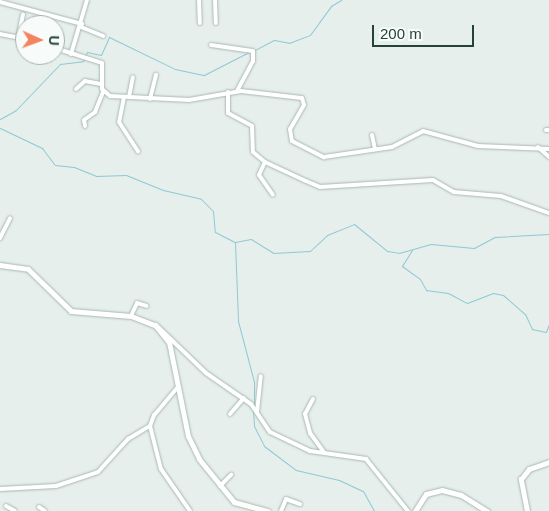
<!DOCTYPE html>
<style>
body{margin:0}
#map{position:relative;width:549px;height:511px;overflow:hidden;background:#e6efeb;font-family:Helvetica,sans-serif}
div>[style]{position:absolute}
.stream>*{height:1px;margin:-0.5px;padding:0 0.5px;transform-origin:0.5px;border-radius:0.5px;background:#8ec9d4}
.roads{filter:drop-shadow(0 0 1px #a8b8b2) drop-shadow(0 0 1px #a8b8b2)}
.street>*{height:4px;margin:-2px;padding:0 2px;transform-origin:2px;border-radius:2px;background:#fff}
.secondary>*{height:5px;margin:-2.5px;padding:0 2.5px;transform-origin:2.5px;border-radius:2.5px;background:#fff}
span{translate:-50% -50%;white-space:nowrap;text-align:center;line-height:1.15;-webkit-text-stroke:5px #f7fbf9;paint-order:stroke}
.north{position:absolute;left:15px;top:15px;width:50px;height:50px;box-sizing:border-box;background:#f7fbf9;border:1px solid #a3b1ad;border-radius:50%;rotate:92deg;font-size:14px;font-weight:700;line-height:20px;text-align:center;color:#24423a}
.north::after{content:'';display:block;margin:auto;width:18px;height:22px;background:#f4845f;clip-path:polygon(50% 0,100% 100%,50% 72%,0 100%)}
.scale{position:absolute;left:372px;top:25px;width:102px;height:22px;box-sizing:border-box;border:2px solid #24423a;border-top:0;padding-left:6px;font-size:15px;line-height:18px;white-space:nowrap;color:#24423a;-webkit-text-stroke:4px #f7fbf9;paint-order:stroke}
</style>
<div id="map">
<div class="stream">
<i style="left:253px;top:51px;width:24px;rotate:-28deg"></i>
<i style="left:274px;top:40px;width:15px;rotate:11deg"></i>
<i style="left:289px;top:43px;width:22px;rotate:-21deg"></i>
<i style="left:310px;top:35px;width:36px;rotate:-54deg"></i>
<i style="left:331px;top:6px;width:12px;rotate:-31deg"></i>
<i style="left:0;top:119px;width:18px;rotate:-29deg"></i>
<i style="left:16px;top:110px;width:64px;rotate:-46.3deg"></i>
<i style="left:60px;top:64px;width:23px;rotate:-7deg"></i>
<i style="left:83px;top:61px;width:10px;rotate:-66deg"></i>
<i style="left:87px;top:52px;width:14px;rotate:12deg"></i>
<i style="left:101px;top:55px;width:20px;rotate:-66deg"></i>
<i style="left:109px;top:37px;width:73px;rotate:25.9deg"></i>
<i style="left:175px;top:69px;width:30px;rotate:12deg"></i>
<i style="left:204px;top:75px;width:51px;rotate:-27.1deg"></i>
<i style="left:0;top:128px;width:47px;rotate:25.5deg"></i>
<i style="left:42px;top:148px;width:21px;rotate:53deg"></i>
<i style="left:55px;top:165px;width:19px;rotate:6deg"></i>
<i style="left:74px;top:167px;width:24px;rotate:22deg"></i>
<i style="left:96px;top:176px;width:30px;rotate:-2deg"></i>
<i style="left:126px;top:175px;width:40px;rotate:22deg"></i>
<i style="left:163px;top:190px;width:39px;rotate:13deg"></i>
<i style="left:201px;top:199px;width:17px;rotate:45deg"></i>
<i style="left:213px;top:211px;width:21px;rotate:85deg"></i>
<i style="left:215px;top:232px;width:22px;rotate:27deg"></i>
<i style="left:235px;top:242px;width:16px;rotate:-11deg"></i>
<i style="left:251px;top:239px;width:26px;rotate:32deg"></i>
<i style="left:273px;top:253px;width:37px;rotate:-3deg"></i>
<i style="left:310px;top:251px;width:23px;rotate:-43deg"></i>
<i style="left:327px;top:235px;width:29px;rotate:-22deg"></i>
<i style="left:354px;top:224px;width:43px;rotate:39.3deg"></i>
<i style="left:387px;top:251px;width:12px;rotate:9deg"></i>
<i style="left:399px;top:253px;width:33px;rotate:-16deg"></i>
<i style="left:431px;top:244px;width:43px;rotate:5.3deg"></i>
<i style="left:474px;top:248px;width:24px;rotate:-28deg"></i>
<i style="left:495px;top:237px;width:54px;rotate:-3.2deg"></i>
<i style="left:235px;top:242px;width:79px;rotate:87.8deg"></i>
<i style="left:238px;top:321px;width:63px;rotate:75.3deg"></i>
<i style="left:254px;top:382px;width:25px;rotate:90deg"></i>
<i style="left:412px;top:250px;width:19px;rotate:122deg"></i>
<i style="left:402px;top:266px;width:22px;rotate:36deg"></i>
<i style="left:420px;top:279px;width:13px;rotate:61deg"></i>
<i style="left:426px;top:290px;width:22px;rotate:8deg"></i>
<i style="left:448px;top:293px;width:21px;rotate:28deg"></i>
<i style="left:467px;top:303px;width:28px;rotate:-21deg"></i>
<i style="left:493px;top:293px;width:10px;rotate:11deg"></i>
<i style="left:503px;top:295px;width:29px;rotate:41deg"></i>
<i style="left:525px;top:314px;width:17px;rotate:65deg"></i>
<i style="left:532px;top:329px;width:14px;rotate:12deg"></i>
<i style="left:546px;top:332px;width:9px;rotate:-69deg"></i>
<i style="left:253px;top:411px;width:15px;rotate:86deg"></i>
<i style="left:254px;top:426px;width:22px;rotate:63deg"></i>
<i style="left:264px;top:446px;width:40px;rotate:37deg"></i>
<i style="left:296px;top:470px;width:44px;rotate:13.1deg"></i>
<i style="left:339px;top:480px;width:26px;rotate:25deg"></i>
<i style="left:363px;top:491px;width:23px;rotate:61deg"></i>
</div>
<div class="roads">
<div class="street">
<i style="left:199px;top:0;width:23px;rotate:88deg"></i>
<i style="left:215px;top:0;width:23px;rotate:88deg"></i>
<i style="left:0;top:2px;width:85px;rotate:15deg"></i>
<i style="left:81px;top:27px;width:24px;rotate:22deg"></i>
<i style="left:0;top:34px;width:25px;rotate:11deg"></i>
<i style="left:18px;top:38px;width:24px;rotate:-78deg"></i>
<i style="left:211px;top:45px;width:42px;rotate:8.1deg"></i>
<i style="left:253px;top:51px;width:10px;rotate:90deg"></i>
<i style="left:253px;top:61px;width:34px;rotate:118deg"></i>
<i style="left:55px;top:48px;width:49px;rotate:17.7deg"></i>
<i style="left:102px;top:63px;width:26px;rotate:90deg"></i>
<i style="left:102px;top:89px;width:11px;rotate:41deg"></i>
<i style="left:110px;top:96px;width:79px;rotate:2.9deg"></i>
<i style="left:189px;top:100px;width:53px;rotate:-9.8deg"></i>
<i style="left:241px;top:91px;width:61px;rotate:6.5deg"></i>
<i style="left:302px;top:98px;width:7px;rotate:74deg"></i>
<i style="left:304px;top:105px;width:28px;rotate:120deg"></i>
<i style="left:290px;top:129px;width:12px;rotate:81deg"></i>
<i style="left:292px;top:141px;width:36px;rotate:27deg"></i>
<i style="left:324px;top:157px;width:69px;rotate:-8.4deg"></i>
<i style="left:392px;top:147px;width:35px;rotate:-27deg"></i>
<i style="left:423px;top:131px;width:57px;rotate:15.3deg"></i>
<i style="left:478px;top:146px;width:71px;rotate:2.4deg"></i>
<i style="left:71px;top:54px;width:56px;rotate:-73.5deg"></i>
<i style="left:76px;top:89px;width:12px;rotate:-42deg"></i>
<i style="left:85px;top:81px;width:16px;rotate:11deg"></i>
<i style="left:228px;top:92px;width:21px;rotate:90deg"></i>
<i style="left:228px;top:113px;width:27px;rotate:28deg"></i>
<i style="left:252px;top:126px;width:26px;rotate:88deg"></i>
<i style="left:253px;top:152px;width:16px;rotate:40deg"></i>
<i style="left:265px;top:162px;width:45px;rotate:24.9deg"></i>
<i style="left:306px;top:181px;width:15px;rotate:23deg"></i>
<i style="left:320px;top:187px;width:113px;rotate:-3.5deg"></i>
<i style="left:433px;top:180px;width:24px;rotate:30deg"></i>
<i style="left:454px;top:192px;width:47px;rotate:4.9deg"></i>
<i style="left:501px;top:196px;width:51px;rotate:19.5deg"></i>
<i style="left:124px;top:97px;width:25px;rotate:101deg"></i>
<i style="left:119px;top:122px;width:35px;rotate:57deg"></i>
<i style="left:129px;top:97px;width:20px;rotate:-79deg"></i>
<i style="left:150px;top:99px;width:25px;rotate:-76deg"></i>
<i style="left:85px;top:126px;width:6px;rotate:-99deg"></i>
<i style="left:84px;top:120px;width:14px;rotate:-36deg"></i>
<i style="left:95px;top:112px;width:22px;rotate:-68deg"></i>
<i style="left:546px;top:130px;width:3px"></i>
<i style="left:372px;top:135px;width:14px;rotate:78deg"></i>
<i style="left:538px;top:147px;width:15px;rotate:42deg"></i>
<i style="left:265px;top:162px;width:14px;rotate:115deg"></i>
<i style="left:259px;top:175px;width:24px;rotate:55deg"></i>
<i style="left:0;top:238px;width:22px;rotate:-63deg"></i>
<i style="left:131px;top:316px;width:14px;rotate:-65deg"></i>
<i style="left:137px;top:303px;width:10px;rotate:17deg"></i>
<i style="left:156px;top:325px;width:69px;rotate:43.8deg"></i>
<i style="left:206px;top:373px;width:55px;rotate:34.6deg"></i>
<i style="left:251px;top:404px;width:34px;rotate:56deg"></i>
<i style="left:270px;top:432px;width:44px;rotate:25.4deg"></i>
<i style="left:310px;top:451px;width:57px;rotate:8.1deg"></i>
<i style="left:366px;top:459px;width:67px;rotate:51.1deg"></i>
<i style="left:177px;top:388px;width:35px;rotate:130deg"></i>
<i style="left:154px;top:415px;width:12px;rotate:110deg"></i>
<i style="left:150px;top:426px;width:44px;rotate:75.7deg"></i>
<i style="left:161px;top:469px;width:51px;rotate:55.4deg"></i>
<i style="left:313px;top:399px;width:17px;rotate:118deg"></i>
<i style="left:305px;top:414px;width:20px;rotate:75deg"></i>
<i style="left:310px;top:433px;width:24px;rotate:54deg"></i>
<i style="left:257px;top:412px;width:36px;rotate:-84deg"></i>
<i style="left:230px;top:414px;width:21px;rotate:-49deg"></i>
<i style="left:220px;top:486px;width:16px;rotate:-45deg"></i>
<i style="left:0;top:489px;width:56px;rotate:-3.1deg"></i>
<i style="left:56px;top:486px;width:44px;rotate:-18.4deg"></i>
<i style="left:98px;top:472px;width:45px;rotate:-47.7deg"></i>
<i style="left:128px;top:439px;width:26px;rotate:-31deg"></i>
<i style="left:6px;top:506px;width:10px;rotate:29deg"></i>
<i style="left:39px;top:507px;width:7px;rotate:34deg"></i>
<i style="left:281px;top:511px;width:13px;rotate:-67deg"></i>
<i style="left:286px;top:499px;width:15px;rotate:20deg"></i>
</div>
<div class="secondary">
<i style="left:0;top:265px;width:28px;rotate:8deg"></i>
<i style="left:28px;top:269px;width:60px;rotate:44.3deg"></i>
<i style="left:71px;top:311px;width:60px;rotate:4.8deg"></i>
<i style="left:131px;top:316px;width:26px;rotate:21deg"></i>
<i style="left:155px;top:325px;width:22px;rotate:51deg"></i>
<i style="left:169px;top:342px;width:96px;rotate:78.6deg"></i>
<i style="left:188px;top:436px;width:25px;rotate:64deg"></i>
<i style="left:199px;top:459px;width:55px;rotate:50.9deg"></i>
<i style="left:234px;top:502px;width:35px;rotate:15deg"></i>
<i style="left:415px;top:511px;width:20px;rotate:-57deg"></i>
<i style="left:426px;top:494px;width:16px;rotate:-14deg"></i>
<i style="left:442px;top:490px;width:20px;rotate:15deg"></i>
<i style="left:461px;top:495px;width:31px;rotate:32deg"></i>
<i style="left:527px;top:511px;width:33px;rotate:-101deg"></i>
<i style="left:521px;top:479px;width:13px;rotate:-51deg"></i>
<i style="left:529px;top:469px;width:21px;rotate:-19deg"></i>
</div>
</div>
<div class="north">U</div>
<div class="scale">200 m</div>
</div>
